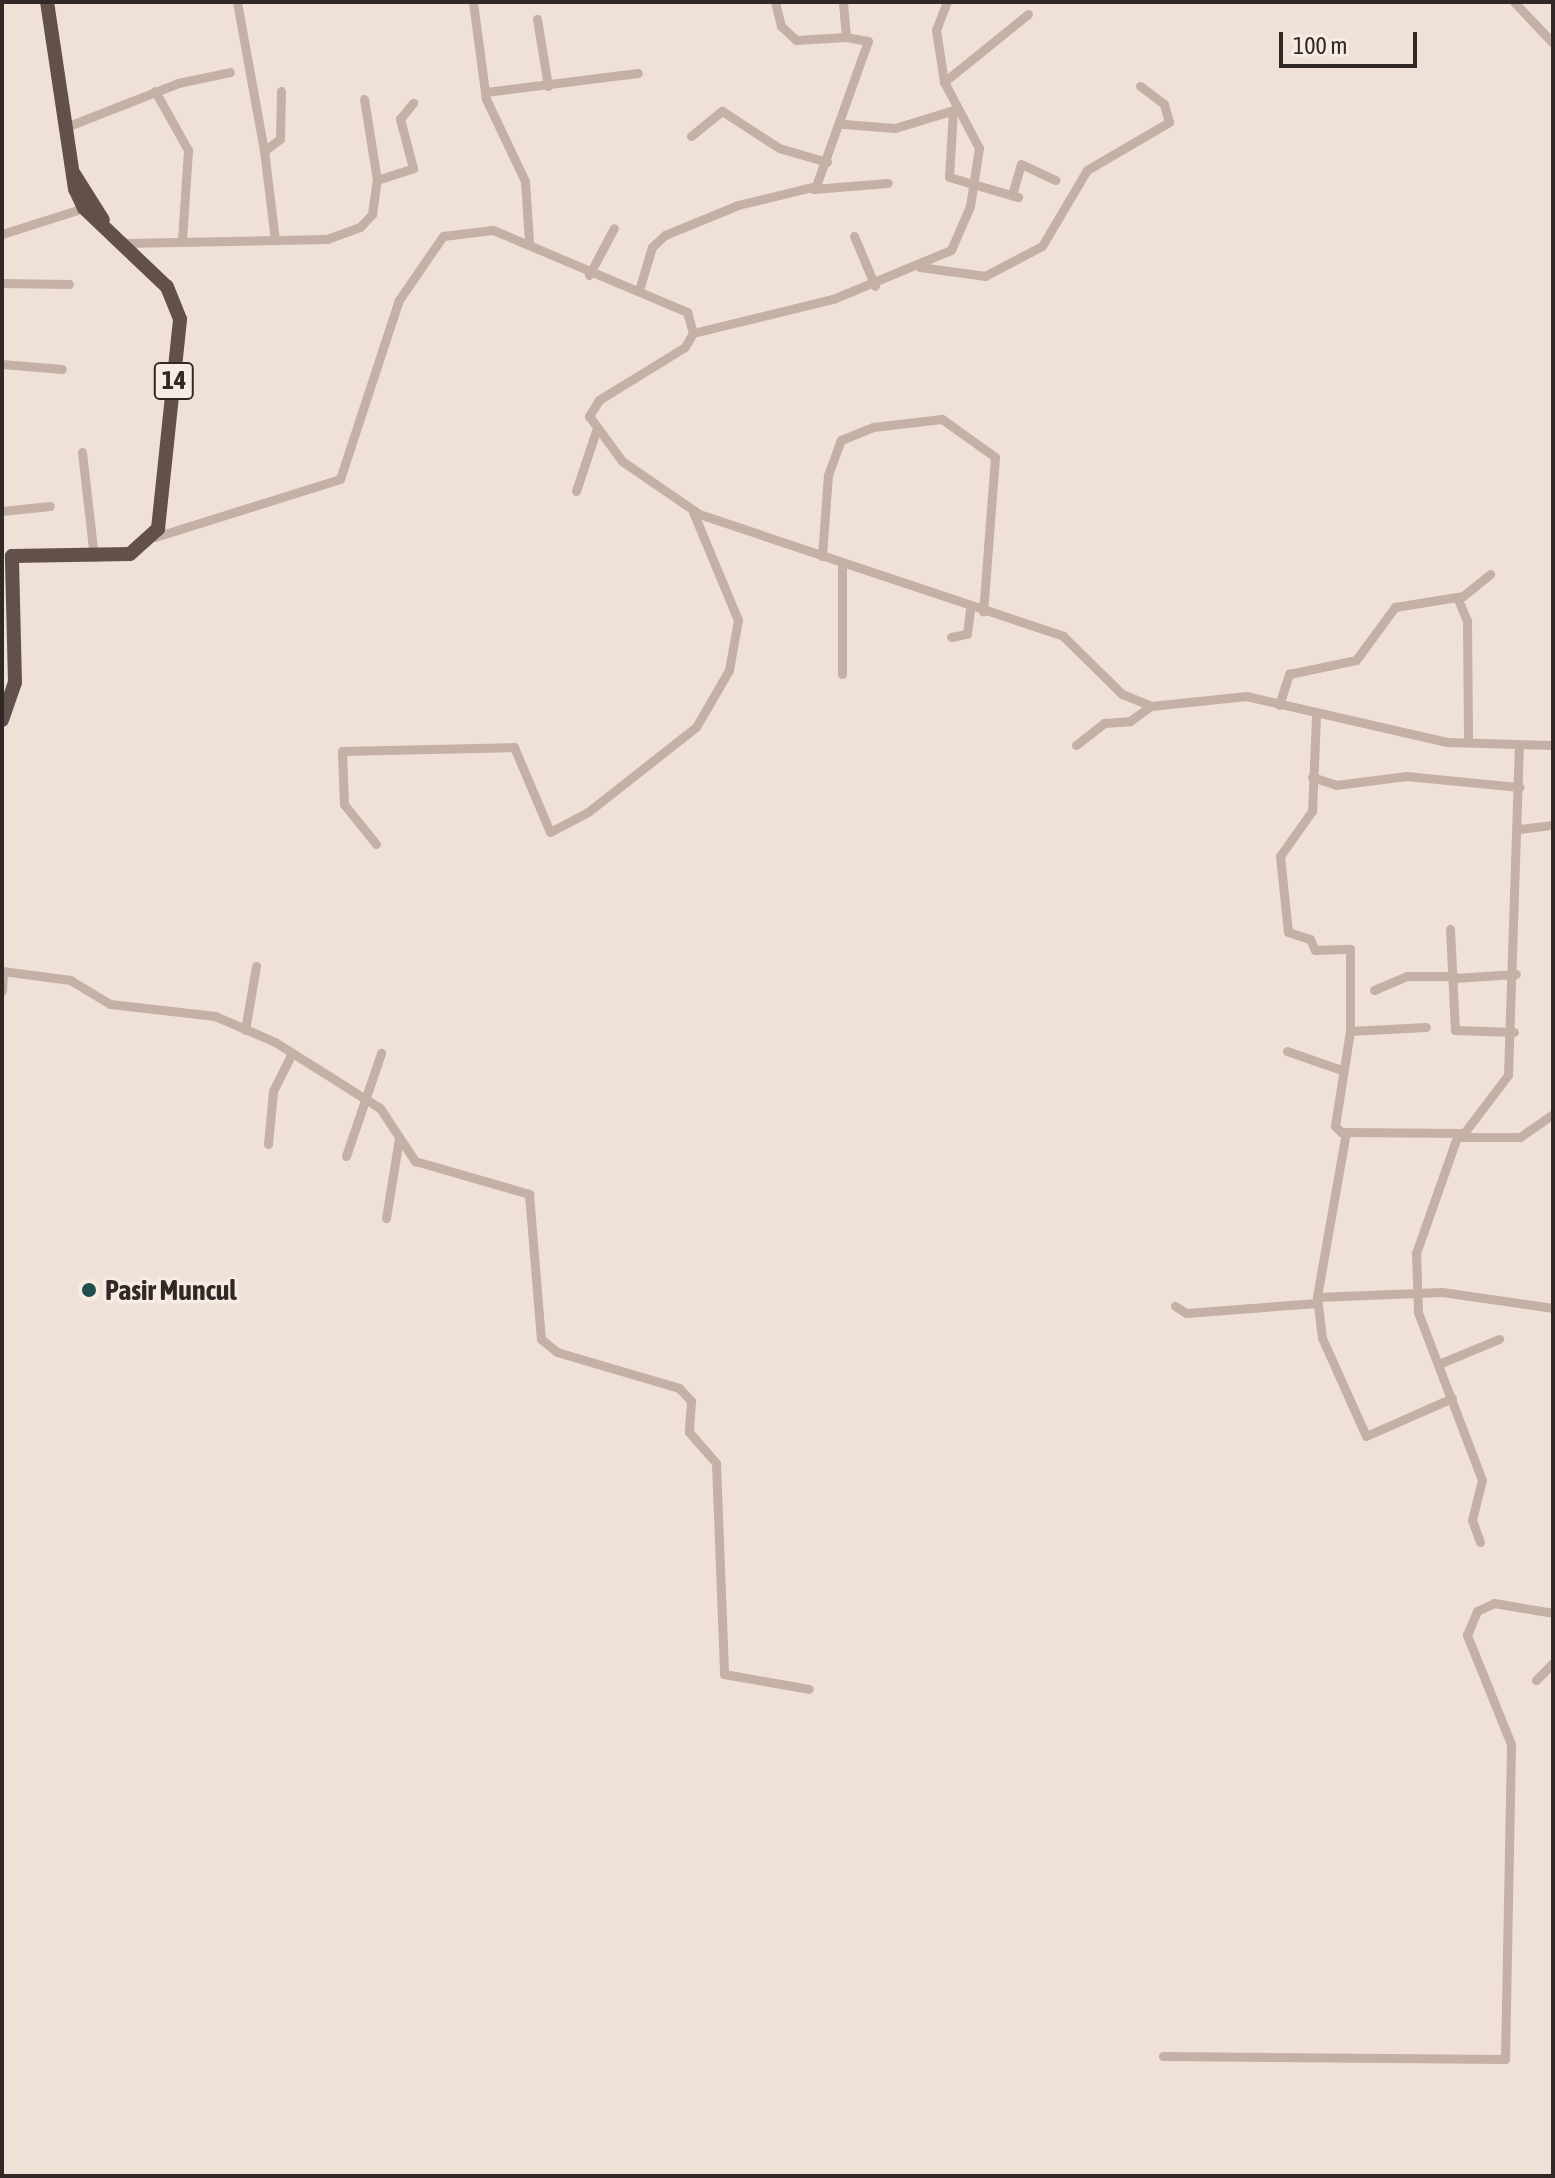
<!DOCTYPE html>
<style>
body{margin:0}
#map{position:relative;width:1555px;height:2178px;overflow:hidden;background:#efe1d8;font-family:"Asap Condensed",sans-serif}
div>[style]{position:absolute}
.minor>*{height:9px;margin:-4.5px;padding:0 4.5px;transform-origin:4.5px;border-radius:4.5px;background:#c5b0a5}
.trunk>*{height:14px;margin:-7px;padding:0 7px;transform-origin:7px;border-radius:7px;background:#62504b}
.dots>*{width:22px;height:22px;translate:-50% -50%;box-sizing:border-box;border:4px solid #f7ece4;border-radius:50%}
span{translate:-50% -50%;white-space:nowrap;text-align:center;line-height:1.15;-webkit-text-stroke:7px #f7ece4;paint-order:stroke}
.shield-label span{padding:2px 6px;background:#f7ece4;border:2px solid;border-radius:6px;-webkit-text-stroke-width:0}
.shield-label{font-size:26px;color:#322826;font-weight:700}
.poi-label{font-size:28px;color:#322826;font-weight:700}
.left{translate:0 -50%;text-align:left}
.frame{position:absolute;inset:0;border:4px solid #322826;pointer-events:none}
.scale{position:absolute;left:1279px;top:32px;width:138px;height:36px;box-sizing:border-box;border:4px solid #322826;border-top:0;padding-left:10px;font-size:24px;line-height:28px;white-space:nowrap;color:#322826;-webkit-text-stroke:6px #f7ece4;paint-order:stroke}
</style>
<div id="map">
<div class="minor">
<i style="left:237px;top:2px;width:151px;rotate:79.7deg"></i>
<i style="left:473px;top:2px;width:98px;rotate:82.4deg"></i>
<i style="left:486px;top:99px;width:91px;rotate:64.6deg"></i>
<i style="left:525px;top:181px;width:61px;rotate:86.2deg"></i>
<i style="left:775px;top:2px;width:25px;rotate:76deg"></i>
<i style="left:781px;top:26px;width:21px;rotate:43deg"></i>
<i style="left:796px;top:40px;width:50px;rotate:-3.4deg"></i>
<i style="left:846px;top:37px;width:35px;rotate:-95deg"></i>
<i style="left:1514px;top:2px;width:57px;rotate:46.4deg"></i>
<i style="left:537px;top:19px;width:68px;rotate:80.7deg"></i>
<i style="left:944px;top:82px;width:108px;rotate:-39deg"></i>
<i style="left:155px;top:91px;width:68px;rotate:60.8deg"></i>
<i style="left:188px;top:150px;width:90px;rotate:93.8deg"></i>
<i style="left:486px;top:92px;width:153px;rotate:-7.1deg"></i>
<i style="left:953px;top:111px;width:66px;rotate:93.5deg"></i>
<i style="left:949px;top:177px;width:72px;rotate:16.2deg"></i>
<i style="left:843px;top:124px;width:52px;rotate:4.4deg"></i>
<i style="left:895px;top:128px;width:62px;rotate:-17deg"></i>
<i style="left:66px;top:127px;width:120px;rotate:-21.4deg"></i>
<i style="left:178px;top:83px;width:53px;rotate:-11.9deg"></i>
<i style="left:691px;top:136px;width:40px;rotate:-39deg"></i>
<i style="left:722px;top:111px;width:68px;rotate:33deg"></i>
<i style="left:779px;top:148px;width:50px;rotate:16.3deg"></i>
<i style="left:377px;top:180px;width:38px;rotate:-18deg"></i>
<i style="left:413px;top:168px;width:51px;rotate:-104.9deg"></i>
<i style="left:400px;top:119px;width:21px;rotate:-51deg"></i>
<i style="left:813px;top:189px;width:75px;rotate:-4.6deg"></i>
<i style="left:1012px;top:195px;width:32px;rotate:-74deg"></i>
<i style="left:1021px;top:164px;width:38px;rotate:25deg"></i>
<i style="left:2px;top:234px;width:86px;rotate:-17.6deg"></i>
<i style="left:854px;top:236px;width:54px;rotate:67.2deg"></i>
<i style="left:275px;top:240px;width:90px;rotate:-97deg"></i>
<i style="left:264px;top:151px;width:20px;rotate:-37deg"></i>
<i style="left:280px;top:139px;width:48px;rotate:-88.8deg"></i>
<i style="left:124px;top:243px;width:203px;rotate:-1.1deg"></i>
<i style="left:327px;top:239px;width:35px;rotate:-20deg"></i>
<i style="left:360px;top:227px;width:18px;rotate:-47deg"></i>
<i style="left:372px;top:214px;width:34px;rotate:-82deg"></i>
<i style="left:377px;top:180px;width:82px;rotate:-99.1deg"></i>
<i style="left:920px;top:267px;width:66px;rotate:7.9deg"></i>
<i style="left:985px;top:276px;width:64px;rotate:-27.8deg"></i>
<i style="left:1042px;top:246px;width:88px;rotate:-59.4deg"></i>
<i style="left:1087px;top:170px;width:95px;rotate:-30.3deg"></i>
<i style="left:1169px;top:122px;width:19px;rotate:-106deg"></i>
<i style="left:1164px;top:104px;width:30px;rotate:-143deg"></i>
<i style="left:589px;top:275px;width:53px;rotate:-62deg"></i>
<i style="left:2px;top:283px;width:67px;rotate:0.9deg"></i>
<i style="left:639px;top:290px;width:45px;rotate:-73.2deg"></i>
<i style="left:652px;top:247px;width:18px;rotate:-43deg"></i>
<i style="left:665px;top:235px;width:79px;rotate:-22.3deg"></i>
<i style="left:738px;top:205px;width:80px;rotate:-13.7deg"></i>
<i style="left:816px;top:186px;width:154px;rotate:-70.3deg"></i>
<i style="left:868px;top:41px;width:22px;rotate:-170deg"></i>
<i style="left:693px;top:333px;width:144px;rotate:-13.7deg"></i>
<i style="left:833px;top:299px;width:128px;rotate:-22.6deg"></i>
<i style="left:951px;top:250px;width:48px;rotate:-66.6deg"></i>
<i style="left:970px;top:206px;width:59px;rotate:-81.2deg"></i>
<i style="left:979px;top:148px;width:75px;rotate:-117.9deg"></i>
<i style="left:944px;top:82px;width:53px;rotate:-98.7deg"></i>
<i style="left:936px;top:30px;width:30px;rotate:-69deg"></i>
<i style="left:2px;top:364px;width:60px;rotate:4.8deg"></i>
<i style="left:82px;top:452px;width:106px;rotate:83.5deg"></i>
<i style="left:576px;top:491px;width:63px;rotate:-71.6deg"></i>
<i style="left:2px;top:511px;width:48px;rotate:-5.9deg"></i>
<i style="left:155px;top:537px;width:194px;rotate:-17.4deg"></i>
<i style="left:340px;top:479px;width:188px;rotate:-71.8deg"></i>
<i style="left:399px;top:300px;width:78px;rotate:-55.5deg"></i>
<i style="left:443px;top:236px;width:50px;rotate:-6.8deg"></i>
<i style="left:493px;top:230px;width:211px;rotate:22.9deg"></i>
<i style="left:687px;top:312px;width:22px;rotate:74deg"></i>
<i style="left:693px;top:333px;width:16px;rotate:120deg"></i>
<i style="left:685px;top:347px;width:101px;rotate:148.4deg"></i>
<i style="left:599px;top:400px;width:19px;rotate:122deg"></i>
<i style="left:589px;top:416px;width:56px;rotate:53.7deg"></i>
<i style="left:622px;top:461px;width:93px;rotate:34.5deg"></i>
<i style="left:699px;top:514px;width:384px;rotate:18.5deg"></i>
<i style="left:1063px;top:636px;width:83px;rotate:44.5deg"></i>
<i style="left:1122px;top:694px;width:31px;rotate:22deg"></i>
<i style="left:1151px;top:706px;width:96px;rotate:-6deg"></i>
<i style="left:1246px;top:696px;width:206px;rotate:12.9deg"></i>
<i style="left:1447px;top:742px;width:106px;rotate:1.6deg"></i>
<i style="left:822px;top:556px;width:81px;rotate:-85.8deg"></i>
<i style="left:828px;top:475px;width:37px;rotate:-70deg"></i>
<i style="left:841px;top:440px;width:35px;rotate:-22deg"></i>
<i style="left:873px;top:427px;width:69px;rotate:-6.6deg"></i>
<i style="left:942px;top:419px;width:65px;rotate:35.6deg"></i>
<i style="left:995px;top:457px;width:155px;rotate:94.4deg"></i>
<i style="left:1457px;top:597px;width:26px;rotate:67deg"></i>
<i style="left:1467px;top:621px;width:121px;rotate:89.5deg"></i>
<i style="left:951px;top:637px;width:16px;rotate:-11deg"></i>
<i style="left:967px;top:634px;width:26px;rotate:-83deg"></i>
<i style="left:842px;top:674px;width:108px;rotate:-90deg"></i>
<i style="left:1279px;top:705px;width:33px;rotate:-72deg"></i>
<i style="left:1289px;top:674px;width:68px;rotate:-11.8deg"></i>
<i style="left:1356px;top:660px;width:66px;rotate:-53.7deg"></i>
<i style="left:1395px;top:607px;width:69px;rotate:-9.2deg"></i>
<i style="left:1463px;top:596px;width:35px;rotate:-39deg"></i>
<i style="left:1316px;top:717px;width:94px;rotate:92.4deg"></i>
<i style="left:1312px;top:811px;width:55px;rotate:125.4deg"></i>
<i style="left:1280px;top:856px;width:76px;rotate:84deg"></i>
<i style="left:1288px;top:932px;width:23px;rotate:18deg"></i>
<i style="left:1310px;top:939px;width:12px;rotate:66deg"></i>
<i style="left:1315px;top:950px;width:35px;rotate:-2deg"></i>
<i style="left:1350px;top:949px;width:82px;rotate:90deg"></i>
<i style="left:1350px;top:1031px;width:76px;rotate:-3deg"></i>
<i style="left:1076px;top:745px;width:36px;rotate:-38deg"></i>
<i style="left:1104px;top:723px;width:26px;rotate:-4deg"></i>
<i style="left:1130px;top:721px;width:26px;rotate:-36deg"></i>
<i style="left:1312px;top:777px;width:25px;rotate:18deg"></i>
<i style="left:1336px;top:785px;width:71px;rotate:-7.3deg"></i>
<i style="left:1406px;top:776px;width:114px;rotate:5.6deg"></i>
<i style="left:1519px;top:829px;width:34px;rotate:-7deg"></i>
<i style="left:376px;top:844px;width:51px;rotate:-128.7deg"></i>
<i style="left:344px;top:804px;width:53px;rotate:-92.2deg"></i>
<i style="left:342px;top:751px;width:172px;rotate:-1.3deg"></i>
<i style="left:514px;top:747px;width:92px;rotate:67deg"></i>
<i style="left:550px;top:832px;width:43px;rotate:-27.8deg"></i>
<i style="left:588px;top:812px;width:137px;rotate:-38.2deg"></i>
<i style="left:696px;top:727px;width:66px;rotate:-59.9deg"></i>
<i style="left:729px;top:670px;width:51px;rotate:-79.8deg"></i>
<i style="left:738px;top:620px;width:117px;rotate:-112.6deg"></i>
<i style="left:1450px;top:929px;width:101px;rotate:87.2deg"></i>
<i style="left:1455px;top:1030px;width:59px;rotate:1.9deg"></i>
<i style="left:2px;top:971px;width:69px;rotate:7.5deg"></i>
<i style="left:70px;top:980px;width:47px;rotate:31deg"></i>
<i style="left:110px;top:1004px;width:106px;rotate:6.5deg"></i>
<i style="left:215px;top:1016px;width:65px;rotate:23.4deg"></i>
<i style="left:275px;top:1042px;width:124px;rotate:32.2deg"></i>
<i style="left:380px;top:1108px;width:64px;rotate:56.6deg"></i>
<i style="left:415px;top:1161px;width:119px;rotate:16.1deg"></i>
<i style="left:529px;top:1194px;width:145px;rotate:85.3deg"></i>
<i style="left:541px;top:1339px;width:21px;rotate:39deg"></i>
<i style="left:557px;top:1352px;width:127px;rotate:16.4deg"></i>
<i style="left:679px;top:1388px;width:18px;rotate:47deg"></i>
<i style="left:691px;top:1401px;width:31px;rotate:94deg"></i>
<i style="left:689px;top:1432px;width:41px;rotate:48.9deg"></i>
<i style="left:716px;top:1463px;width:211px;rotate:87.8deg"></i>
<i style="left:724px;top:1674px;width:86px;rotate:10deg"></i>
<i style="left:1455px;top:978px;width:61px;rotate:-3.8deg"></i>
<i style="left:1374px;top:990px;width:36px;rotate:-23deg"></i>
<i style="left:1407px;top:976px;width:47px"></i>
<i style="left:2px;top:991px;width:20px;rotate:-87deg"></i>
<i style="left:245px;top:1030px;width:65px;rotate:-80.2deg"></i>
<i style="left:1350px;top:1031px;width:96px;rotate:99deg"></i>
<i style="left:1335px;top:1126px;width:8px;rotate:45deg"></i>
<i style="left:1341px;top:1132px;width:123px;rotate:0.5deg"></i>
<i style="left:1464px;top:1133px;width:73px;rotate:-52.8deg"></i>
<i style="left:1508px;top:1075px;width:331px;rotate:-88.1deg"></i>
<i style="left:1287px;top:1051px;width:60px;rotate:19.3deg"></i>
<i style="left:1346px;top:1132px;width:168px;rotate:100deg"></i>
<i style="left:1317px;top:1297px;width:41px;rotate:83deg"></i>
<i style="left:1322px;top:1338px;width:107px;rotate:65.8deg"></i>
<i style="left:1366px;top:1436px;width:94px;rotate:-23.8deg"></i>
<i style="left:268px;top:1144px;width:53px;rotate:-84.6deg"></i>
<i style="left:273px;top:1091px;width:42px;rotate:-63.4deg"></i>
<i style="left:346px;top:1156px;width:109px;rotate:-71.2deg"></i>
<i style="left:386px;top:1218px;width:80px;rotate:-80.7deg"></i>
<i style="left:1317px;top:1297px;width:125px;rotate:-2.3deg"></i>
<i style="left:1442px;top:1292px;width:112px;rotate:8.2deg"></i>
<i style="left:1175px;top:1306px;width:13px;rotate:32deg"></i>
<i style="left:1186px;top:1313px;width:131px;rotate:-4.4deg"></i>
<i style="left:1441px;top:1363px;width:63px;rotate:-22.5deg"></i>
<i style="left:1480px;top:1542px;width:23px;rotate:-110deg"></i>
<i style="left:1472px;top:1520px;width:41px;rotate:-76deg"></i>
<i style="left:1482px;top:1480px;width:180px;rotate:-110.9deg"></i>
<i style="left:1418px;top:1312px;width:59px;rotate:-91.9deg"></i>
<i style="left:1416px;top:1253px;width:123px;rotate:-70.5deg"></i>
<i style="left:1457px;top:1137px;width:63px"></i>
<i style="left:1520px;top:1137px;width:40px;rotate:-34.9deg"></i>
<i style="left:1536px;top:1680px;width:24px;rotate:-45deg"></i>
<i style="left:1163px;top:2056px;width:342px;rotate:0.5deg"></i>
<i style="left:1505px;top:2059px;width:315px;rotate:-88.9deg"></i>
<i style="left:1511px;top:1744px;width:118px;rotate:-112deg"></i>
<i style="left:1467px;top:1635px;width:26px;rotate:-67deg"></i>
<i style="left:1477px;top:1611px;width:19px;rotate:-25deg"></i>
<i style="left:1494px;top:1603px;width:60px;rotate:9.6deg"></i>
</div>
<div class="trunk">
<i style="left:74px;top:174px;width:54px;rotate:57.8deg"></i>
<i style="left:2px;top:720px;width:39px;rotate:-71deg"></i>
<i style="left:15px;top:683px;width:127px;rotate:-91.4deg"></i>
<i style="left:12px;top:556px;width:118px;rotate:-1deg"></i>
<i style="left:130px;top:554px;width:38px;rotate:-42deg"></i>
<i style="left:158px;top:529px;width:211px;rotate:-84deg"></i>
<i style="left:180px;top:319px;width:35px;rotate:-112deg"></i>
<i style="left:167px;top:287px;width:115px;rotate:-136.4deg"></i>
<i style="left:84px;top:208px;width:21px;rotate:-115deg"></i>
<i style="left:75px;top:189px;width:189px;rotate:-98.5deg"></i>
</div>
<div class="dots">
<i style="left:89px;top:1290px;background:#1f504d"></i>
</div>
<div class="shield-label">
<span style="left:174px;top:381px">14</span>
</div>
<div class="poi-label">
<span class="left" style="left:105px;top:1290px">Pasir Muncul</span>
</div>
<div class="frame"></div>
<div class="scale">100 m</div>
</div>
